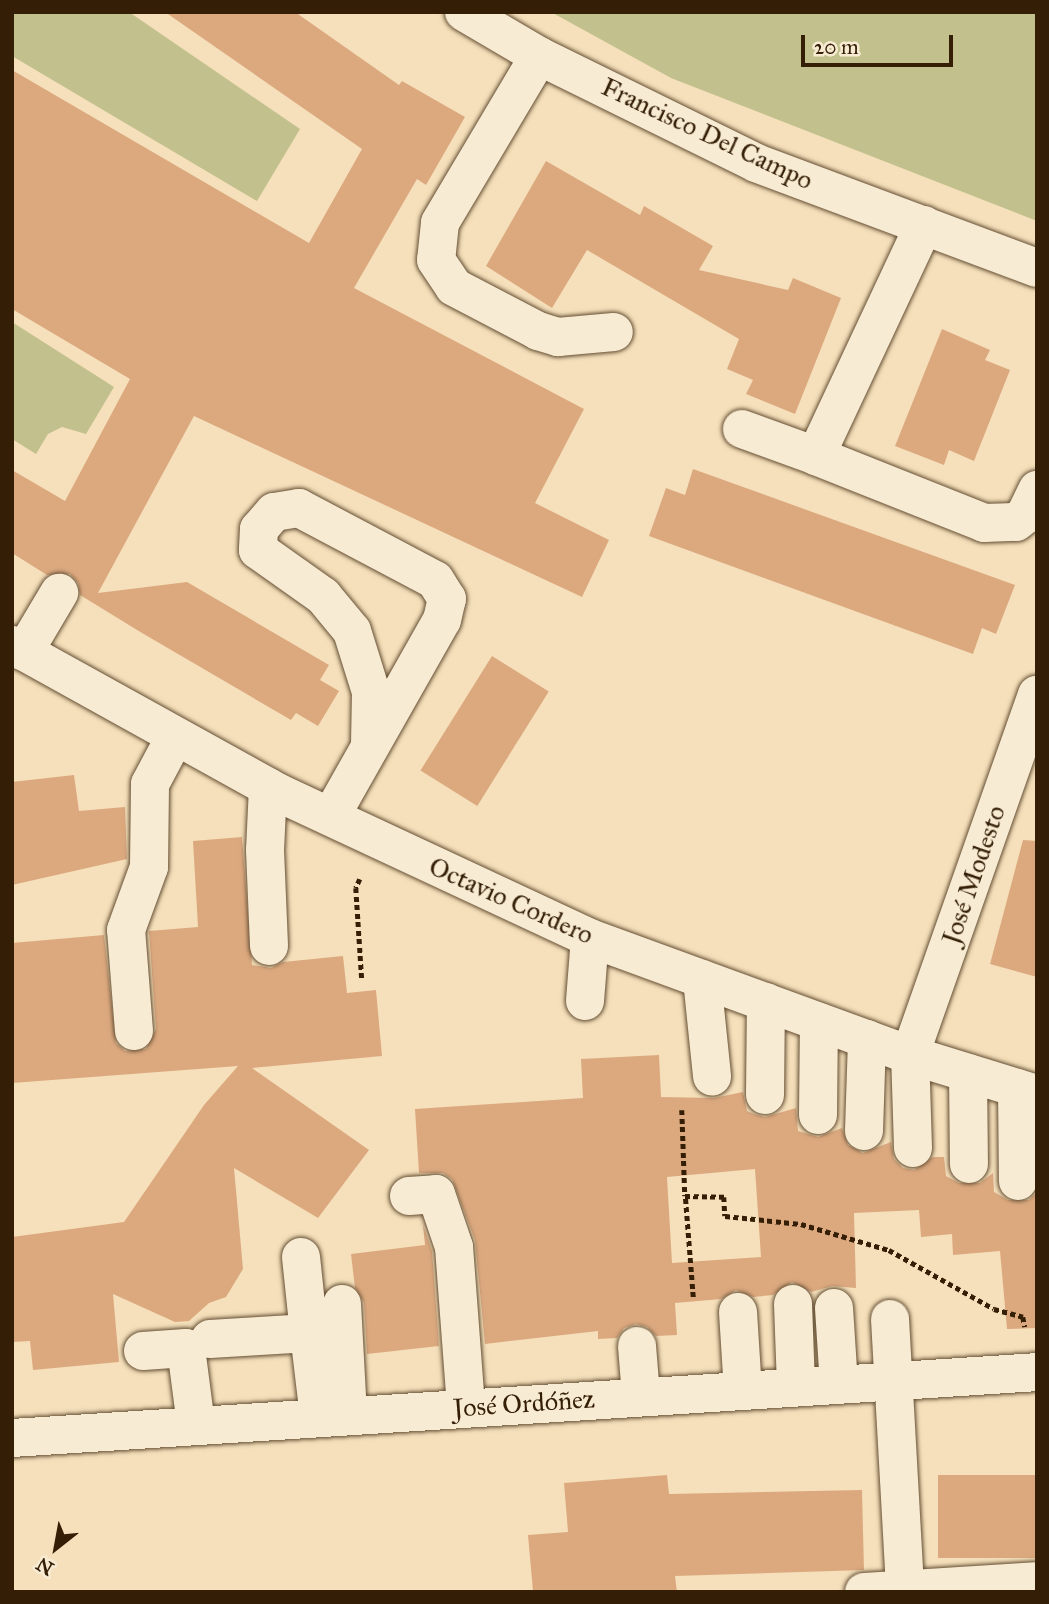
<!DOCTYPE html>
<meta charset="utf-8">
<style>
body{margin:0}
#map{position:relative;width:1049px;height:1604px;overflow:hidden;background:#f5e0bb;font-family:"IM FELL Great Primer",serif}
div>[style]{position:absolute}
.green>*{inset:0;background:#c2c08c}
.building>*{inset:0;background:#dca97f;transform-origin:0 0}
.path>*{height:4.5px;margin-top:-2.25px;transform-origin:0;background:repeating-linear-gradient(90deg,#341e06 0 5px,transparent 0 8.5px)}
.roads{filter:drop-shadow(0 0 2px #644e33) drop-shadow(0 0 2px #644e33)}
.minor>*{height:38px;margin:-19px;padding:0 19px;transform-origin:19px;border-radius:19px;background:#f8ebd3}
span{translate:-50% -50%;white-space:nowrap;text-align:center;line-height:1.15;-webkit-text-stroke:5px #f8ebd3;paint-order:stroke}
.street-label{font-size:26px;color:#341e06}
.frame{position:absolute;inset:0;border:14px solid #341e06;pointer-events:none}
.north{position:absolute;left:21px;top:1513px;width:70px;height:70px;-webkit-text-stroke:5px #f8ebd3;paint-order:stroke;rotate:211deg;font-size:19px;font-weight:700;line-height:28px;text-align:center;color:#341e06}
.north::after{content:'';display:block;margin:auto;width:24px;height:32px;background:#341e06;clip-path:polygon(50% 0,100% 100%,50% 72%,0 100%)}
.scale{position:absolute;left:801px;top:35px;width:152px;height:32px;box-sizing:border-box;border:4px solid #341e06;border-top:0;padding-left:9px;font-size:21px;line-height:24px;white-space:nowrap;color:#341e06;-webkit-text-stroke:5px #f8ebd3;paint-order:stroke}
</style>
<div id="map">
<div class="green">
<i style="clip-path:polygon(12px 12px,129px 12px,300px 129px,257px 201px,12px 56px)"></i>
<i style="clip-path:polygon(551px 12px,1037px 12px,1037px 221px,671px 78px)"></i>
<i style="clip-path:polygon(12px 322px,114px 387px,86px 434px,62px 427px,48px 434px,36px 454px,12px 439px)"></i>
</div>
<div class="building">
<i style="clip-path:polygon(165px 12px,295px 12px,399px 85px,402px 81px,465px 117px,426px 185px,417px 179px,354px 288px,584px 409px,535px 503px,609px 540px,582px 597px,194px 416px,98px 593px,187px 582px,329px 665px,320px 680px,339px 691px,318px 726px,296px 713px,291px 720px,142px 633px,80px 595px,78px 583px,70px 574px,47px 575px,12px 553px,12px 470px,65px 501px,130px 379px,12px 309px,12px 70px,309px 243px,362px 149px)"></i>
<i style="clip-path:polygon(546px 161px,640px 215px,644px 206px,713px 246px,699px 270px,788px 290px,793px 278px,841px 298px,795px 414px,746px 394px,753px 380px,727px 369px,739px 339px,587px 250px,552px 308px,486px 266px)"></i>
<i style="clip-path:polygon(942px 329px,990px 350px,985px 360px,1010px 370px,974px 461px,949px 450px,944px 465px,895px 446px)"></i>
<i style="clip-path:polygon(693px 469px,1015px 585px,996px 634px,982px 628px,973px 654px,649px 536px,666px 488px,685px 495px)"></i>
<i style="left:492px;top:656px;width:67px;height:135px;rotate:32deg"></i>
<i style="clip-path:polygon(74px 775px,79px 811px,125px 807px,127px 859px,12px 885px,12px 782px)"></i>
<i style="clip-path:polygon(242px 837px,252px 965px,271px 968px,283px 962px,343px 956px,347px 993px,376px 990px,382px 1056px,252px 1068px,369px 1150px,318px 1218px,234px 1168px,243px 1269px,226px 1297px,209px 1303px,189px 1321px,175px 1322px,113px 1294px,119px 1362px,33px 1370px,30px 1341px,12px 1342px,12px 1237px,124px 1222px,204px 1105px,238px 1066px,12px 1083px,12px 943px,104px 935px,116px 1043px,125px 1051px,146px 1049px,156px 1029px,149px 931px,198px 927px,193px 841px)"></i>
<i style="clip-path:polygon(1023px 840px,1037px 841px,1037px 977px,990px 964px)"></i>
<i style="clip-path:polygon(evenodd,659px 1055px,661px 1097px,714px 1098px,743px 1092px,747px 1111px,754px 1114px,765px 1117px,796px 1108px,798px 1131px,818px 1137px,842px 1128px,848px 1145px,863px 1153px,891px 1142px,894px 1159px,903px 1168px,914px 1170px,933px 1157px,944px 1157px,946px 1176px,959px 1183px,980px 1183px,993px 1173px,994px 1192px,1008px 1200px,1029px 1200px,1037px 1192px,1037px 1328px,1007px 1329px,1000px 1251px,953px 1255px,952px 1234px,921px 1237px,919px 1210px,854px 1213px,856px 1288px,832px 1286px,811px 1292px,792px 1282px,773px 1295px,753px 1297px,736px 1290px,721px 1299px,675px 1303px,677px 1335px,656px 1336px,647px 1327px,636px 1324px,624px 1328px,617px 1338px,598px 1339px,598px 1331px,485px 1344px,475px 1240px,452px 1179px,443px 1173px,419px 1173px,415px 1109px,583px 1098px,581px 1059px,659px 1055px,755px 1169px,761px 1257px,672px 1263px,667px 1177px,755px 1169px)"></i>
<i style="clip-path:polygon(423px 1225px,432px 1251px,439px 1346px,367px 1354px,364px 1303px,355px 1288px,351px 1254px,425px 1245px)"></i>
<i style="clip-path:polygon(667px 1475px,669px 1494px,862px 1490px,864px 1570px,675px 1576px,677px 1592px,533px 1591px,528px 1535px,568px 1532px,564px 1483px)"></i>
<i style="left:1037px;top:1475px;width:83px;height:99px;rotate:90deg"></i>
</div>
<div class="path">
<i style="left:360px;top:879px;width:10px;rotate:114deg"></i>
<i style="left:356px;top:888px;width:92px;rotate:86.3deg"></i>
<i style="left:682px;top:1110px;width:86px;rotate:88deg"></i>
<i style="left:693px;top:1297px;width:101px;rotate:-94.5deg"></i>
<i style="left:685px;top:1196px;width:39px;rotate:1deg"></i>
<i style="left:724px;top:1197px;width:19px;rotate:87deg"></i>
<i style="left:725px;top:1216px;width:76px;rotate:6deg"></i>
<i style="left:801px;top:1224px;width:92px;rotate:16.5deg"></i>
<i style="left:889px;top:1250px;width:120px;rotate:29.3deg"></i>
<i style="left:994px;top:1309px;width:30px;rotate:15deg"></i>
<i style="left:1023px;top:1317px;width:10px;rotate:79deg"></i>
</div>
<div class="roads">
<div class="minor">
<i style="left:464px;top:12px;width:87px;rotate:30.4deg"></i>
<i style="left:539px;top:56px;width:242px;rotate:26.2deg"></i>
<i style="left:756px;top:163px;width:300px;rotate:20.5deg"></i>
<i style="left:539px;top:56px;width:194px;rotate:120.7deg"></i>
<i style="left:440px;top:223px;width:37px;rotate:96deg"></i>
<i style="left:436px;top:260px;width:32px;rotate:56deg"></i>
<i style="left:454px;top:287px;width:95px;rotate:27.6deg"></i>
<i style="left:538px;top:331px;width:21px;rotate:17deg"></i>
<i style="left:558px;top:337px;width:56px;rotate:-5.1deg"></i>
<i style="left:924px;top:225px;width:255px;rotate:115.1deg"></i>
<i style="left:816px;top:456px;width:181px;rotate:21.7deg"></i>
<i style="left:984px;top:523px;width:32px;rotate:-2deg"></i>
<i style="left:1016px;top:522px;width:11px;rotate:-38deg"></i>
<i style="left:1025px;top:515px;width:28px;rotate:-64deg"></i>
<i style="left:742px;top:429px;width:79px;rotate:20deg"></i>
<i style="left:12px;top:645px;width:305px;rotate:29deg"></i>
<i style="left:279px;top:793px;width:343px;rotate:25deg"></i>
<i style="left:590px;top:938px;width:341px;rotate:20.1deg"></i>
<i style="left:910px;top:1055px;width:133px;rotate:17.1deg"></i>
<i style="left:24px;top:652px;width:69px;rotate:-59.3deg"></i>
<i style="left:268px;top:787px;width:63px;rotate:92.7deg"></i>
<i style="left:265px;top:850px;width:96px;rotate:87.6deg"></i>
<i style="left:331px;top:816px;width:225px;rotate:-60.5deg"></i>
<i style="left:442px;top:620px;width:22px;rotate:-77deg"></i>
<i style="left:447px;top:599px;width:22px;rotate:-122deg"></i>
<i style="left:435px;top:580px;width:154px;rotate:-152.1deg"></i>
<i style="left:299px;top:508px;width:25px;rotate:171deg"></i>
<i style="left:274px;top:512px;width:23px;rotate:131deg"></i>
<i style="left:259px;top:529px;width:21px;rotate:93deg"></i>
<i style="left:258px;top:550px;width:80px;rotate:35.3deg"></i>
<i style="left:323px;top:596px;width:45px;rotate:50.4deg"></i>
<i style="left:352px;top:631px;width:64px;rotate:72.7deg"></i>
<i style="left:371px;top:692px;width:54px;rotate:91.1deg"></i>
<i style="left:702px;top:979px;width:98px;rotate:84.1deg"></i>
<i style="left:585px;top:1001px;width:63px;rotate:-85.5deg"></i>
<i style="left:134px;top:1031px;width:101px;rotate:-94.5deg"></i>
<i style="left:126px;top:930px;width:67px;rotate:-69.9deg"></i>
<i style="left:149px;top:867px;width:83px;rotate:-89.3deg"></i>
<i style="left:150px;top:784px;width:53px;rotate:-62deg"></i>
<i style="left:968px;top:1073px;width:91px;rotate:89.4deg"></i>
<i style="left:1017px;top:1088px;width:93px;rotate:89.4deg"></i>
<i style="left:765px;top:1095px;width:93px;rotate:-89.4deg"></i>
<i style="left:818px;top:1115px;width:93px;rotate:-89.4deg"></i>
<i style="left:864px;top:1131px;width:92px;rotate:-88.1deg"></i>
<i style="left:913px;top:1148px;width:93px;rotate:-91.8deg"></i>
<i style="left:910px;top:1055px;width:382px;rotate:-70.6deg"></i>
<i style="left:409px;top:1196px;width:27px;rotate:-4deg"></i>
<i style="left:436px;top:1194px;width:56px;rotate:71.2deg"></i>
<i style="left:454px;top:1247px;width:161px;rotate:85.7deg"></i>
<i style="left:301px;top:1257px;width:76px;rotate:84deg"></i>
<i style="left:342px;top:1304px;width:111px;rotate:86.9deg"></i>
<i style="left:793px;top:1304px;width:83px;rotate:87.9deg"></i>
<i style="left:834px;top:1308px;width:77px;rotate:86.3deg"></i>
<i style="left:738px;top:1312px;width:79px;rotate:86.4deg"></i>
<i style="left:890px;top:1319px;width:269px;rotate:86.8deg"></i>
<i style="left:210px;top:1339px;width:99px;rotate:-3.5deg"></i>
<i style="left:309px;top:1333px;width:85px;rotate:83.2deg"></i>
<i style="left:637px;top:1346px;width:50px;rotate:85.4deg"></i>
<i style="left:143px;top:1351px;width:43px;rotate:-4deg"></i>
<i style="left:186px;top:1348px;width:78px;rotate:82.6deg"></i>
<i style="left:12px;top:1438px;width:1027px;rotate:-3.68deg"></i>
<i style="left:864px;top:1592px;width:173px;rotate:-3.6deg"></i>
</div>
</div>
<div class="street-label">
<span style="left:707px;top:134px;rotate:25deg">Francisco Del Campo</span>
<span style="left:974px;top:875px;rotate:-71deg">José Modesto</span>
<span style="left:511px;top:901px;rotate:24deg">Octavio Cordero</span>
<span style="left:524px;top:1404px;rotate:-4deg">José Ordóñez</span>
</div>
<div class="frame"></div>
<div class="north">N</div>
<div class="scale">20 m</div>
</div>
